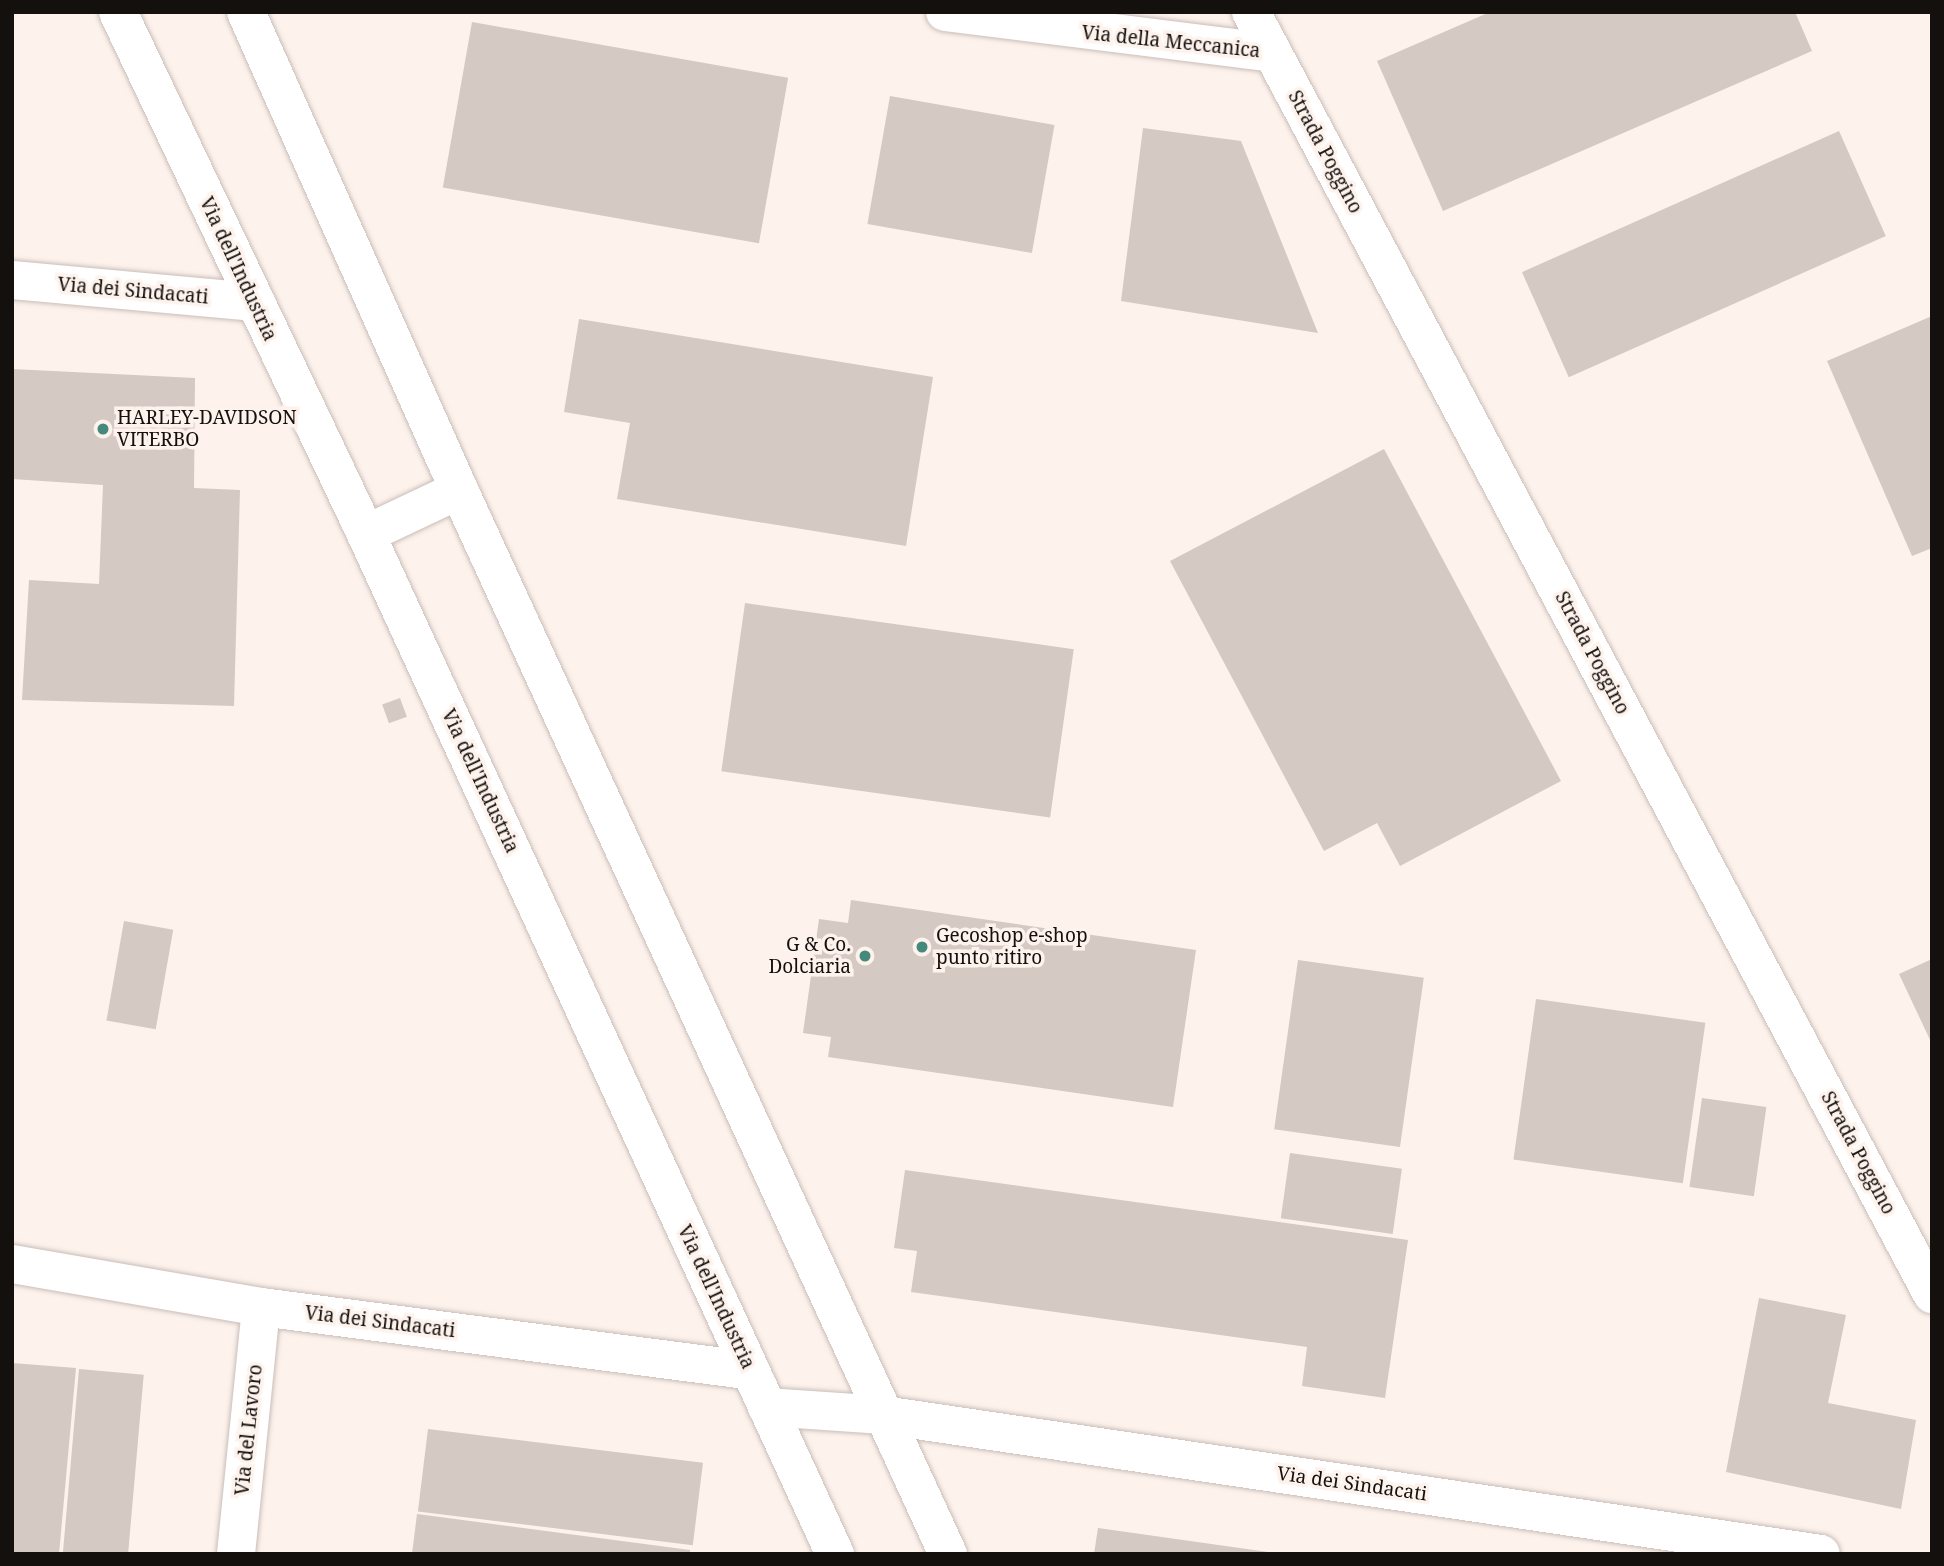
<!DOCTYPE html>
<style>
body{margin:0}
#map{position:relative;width:1944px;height:1566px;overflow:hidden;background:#fdf2ec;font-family:"Noto Serif",serif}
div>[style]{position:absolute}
.building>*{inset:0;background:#d4c9c3;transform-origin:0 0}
.roads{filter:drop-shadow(0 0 2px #c9bdb8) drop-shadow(0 0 2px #c9bdb8)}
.minor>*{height:38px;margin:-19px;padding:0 19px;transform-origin:19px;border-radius:19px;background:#fff}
.dots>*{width:19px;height:19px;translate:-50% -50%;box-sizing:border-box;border:4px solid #fdf2ec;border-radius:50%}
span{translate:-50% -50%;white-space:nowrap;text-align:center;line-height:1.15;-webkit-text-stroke:7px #fdf2ec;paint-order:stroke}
.street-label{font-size:19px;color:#14100e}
.poi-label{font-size:19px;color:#14100e}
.left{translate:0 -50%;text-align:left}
.right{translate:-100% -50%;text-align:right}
.frame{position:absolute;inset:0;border:14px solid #14100e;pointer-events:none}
</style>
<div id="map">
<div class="building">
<i style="clip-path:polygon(1490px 12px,1795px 12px,1812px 51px,1443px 211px,1377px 61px)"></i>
<i style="left:472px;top:22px;width:321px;height:168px;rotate:10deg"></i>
<i style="left:890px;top:96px;width:167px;height:130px;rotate:10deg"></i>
<i style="clip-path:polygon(1143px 128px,1241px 141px,1318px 333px,1121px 301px)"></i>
<i style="left:1839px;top:131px;width:115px;height:347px;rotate:66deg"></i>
<i style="clip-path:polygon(1932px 316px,1932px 548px,1912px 556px,1827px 361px)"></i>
<i style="clip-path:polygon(579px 319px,933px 377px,906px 546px,617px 499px,630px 423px,564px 412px)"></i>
<i style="clip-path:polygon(12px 369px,195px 378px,194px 488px,240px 490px,234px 706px,22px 700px,29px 580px,99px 584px,103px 485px,12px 479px)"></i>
<i style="clip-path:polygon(1384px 449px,1561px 781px,1400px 866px,1377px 823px,1324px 851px,1170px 561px)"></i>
<i style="left:745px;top:603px;width:332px;height:170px;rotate:8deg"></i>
<i style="left:400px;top:698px;width:20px;height:19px;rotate:70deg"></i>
<i style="clip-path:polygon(851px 900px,1196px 950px,1173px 1107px,828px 1057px,831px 1037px,803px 1033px,819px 919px,848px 923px)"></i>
<i style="left:124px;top:921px;width:50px;height:101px;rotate:10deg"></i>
<i style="clip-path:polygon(1932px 959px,1932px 1044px,1899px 974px)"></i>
<i style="left:1298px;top:960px;width:127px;height:171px;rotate:8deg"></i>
<i style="left:1536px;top:999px;width:171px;height:162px;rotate:8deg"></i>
<i style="left:1702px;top:1098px;width:65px;height:90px;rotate:8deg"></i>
<i style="left:1290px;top:1153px;width:113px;height:66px;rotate:8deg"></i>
<i style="clip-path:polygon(905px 1170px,1408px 1240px,1385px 1398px,1302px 1386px,1307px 1347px,911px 1292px,917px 1251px,894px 1248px)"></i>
<i style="clip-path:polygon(1759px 1298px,1846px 1315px,1828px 1403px,1916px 1420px,1901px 1509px,1726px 1472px)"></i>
<i style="clip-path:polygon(12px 1363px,76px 1368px,59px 1554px,12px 1554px)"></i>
<i style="left:79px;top:1369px;width:65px;height:186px;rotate:5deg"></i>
<i style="left:428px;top:1429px;width:277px;height:83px;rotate:7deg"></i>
<i style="clip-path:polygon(417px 1514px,690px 1550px,690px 1554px,412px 1554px)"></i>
<i style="clip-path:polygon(1098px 1528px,1268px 1552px,1268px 1554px,1094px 1554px)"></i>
</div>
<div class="roads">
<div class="minor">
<i style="left:118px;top:12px;width:578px;rotate:64.59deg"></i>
<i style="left:366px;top:534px;width:1123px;rotate:65.31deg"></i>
<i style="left:246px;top:12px;width:523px;rotate:65.98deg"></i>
<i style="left:459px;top:490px;width:1171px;rotate:65.32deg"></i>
<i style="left:945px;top:12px;width:330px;rotate:7.1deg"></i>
<i style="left:1251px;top:12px;width:1452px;rotate:62.02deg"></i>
<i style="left:12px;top:280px;width:242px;rotate:5.2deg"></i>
<i style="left:366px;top:534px;width:103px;rotate:-25.3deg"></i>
<i style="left:12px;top:1264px;width:253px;rotate:9.8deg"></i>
<i style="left:261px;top:1307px;width:492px;rotate:7.4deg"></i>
<i style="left:767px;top:1407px;width:116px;rotate:3.9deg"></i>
<i style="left:883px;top:1415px;width:948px;rotate:8.43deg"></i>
<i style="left:236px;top:1554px;width:248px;rotate:-84.2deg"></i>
</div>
</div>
<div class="dots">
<i style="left:103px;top:429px;background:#45897d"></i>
<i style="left:922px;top:947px;background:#45897d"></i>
<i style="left:865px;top:956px;background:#45897d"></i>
</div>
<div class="street-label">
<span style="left:1171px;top:42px;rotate:6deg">Via della Meccanica</span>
<span style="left:1325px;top:152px;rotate:62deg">Strada Poggino</span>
<span style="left:238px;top:269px;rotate:65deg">Via dell'Industria</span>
<span style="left:133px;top:291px;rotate:5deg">Via dei Sindacati</span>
<span style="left:1592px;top:653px;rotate:62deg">Strada Poggino</span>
<span style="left:480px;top:781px;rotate:65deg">Via dell'Industria</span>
<span style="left:1858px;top:1153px;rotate:62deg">Strada Poggino</span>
<span style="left:716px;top:1297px;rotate:65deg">Via dell'Industria</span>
<span style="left:380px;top:1322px;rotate:7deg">Via dei Sindacati</span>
<span style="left:249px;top:1430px;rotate:-84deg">Via del Lavoro</span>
<span style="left:1352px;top:1484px;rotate:8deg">Via dei Sindacati</span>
</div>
<div class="poi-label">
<span class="left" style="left:117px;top:429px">HARLEY-DAVIDSON<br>VITERBO</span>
<span class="left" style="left:936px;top:947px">Gecoshop e-shop<br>punto ritiro</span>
<span class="right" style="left:851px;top:956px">G &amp; Co.<br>Dolciaria</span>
</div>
<div class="frame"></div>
</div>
